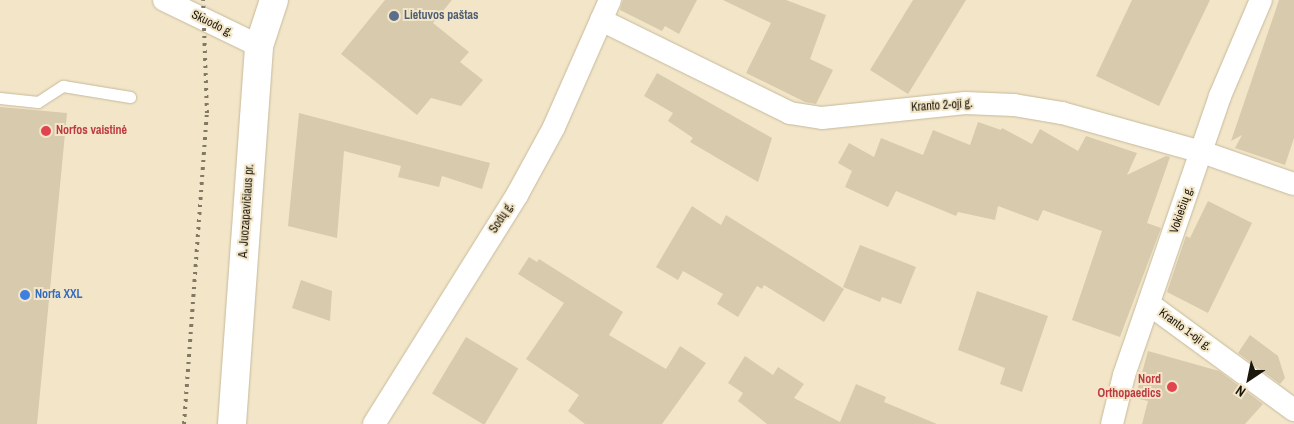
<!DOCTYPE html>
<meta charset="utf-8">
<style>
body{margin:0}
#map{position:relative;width:1294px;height:424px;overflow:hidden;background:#f3e6c8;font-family:"Archivo Narrow",sans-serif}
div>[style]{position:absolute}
.building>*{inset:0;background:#d7caad;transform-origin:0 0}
.roads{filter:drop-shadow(0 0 1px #c6b99c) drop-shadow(0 0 1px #c6b99c)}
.lane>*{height:11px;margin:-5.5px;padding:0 5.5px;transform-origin:5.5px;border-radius:5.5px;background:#fff}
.street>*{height:22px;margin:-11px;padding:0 11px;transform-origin:11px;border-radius:11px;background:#fff}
.secondary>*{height:28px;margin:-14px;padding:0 14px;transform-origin:14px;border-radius:14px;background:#fff}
.rail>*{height:4px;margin-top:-2px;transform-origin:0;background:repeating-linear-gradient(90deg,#827965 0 2.5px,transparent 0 7.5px)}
.dots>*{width:14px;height:14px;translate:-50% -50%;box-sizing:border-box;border:2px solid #f3e6c8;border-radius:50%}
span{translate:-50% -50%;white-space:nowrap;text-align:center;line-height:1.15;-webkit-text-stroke:4px #f3e6c8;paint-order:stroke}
.service-label{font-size:12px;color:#4e5e75;font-weight:700}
.left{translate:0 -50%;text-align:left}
.street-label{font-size:12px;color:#1c170c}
.health-label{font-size:12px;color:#be3a42;font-weight:700}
.right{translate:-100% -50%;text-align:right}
.shop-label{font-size:12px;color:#366cbe;font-weight:700}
.north{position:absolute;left:1224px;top:354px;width:50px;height:50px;-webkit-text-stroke:4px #f3e6c8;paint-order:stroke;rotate:214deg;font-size:14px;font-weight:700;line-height:20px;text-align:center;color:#1c170c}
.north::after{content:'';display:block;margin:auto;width:18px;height:22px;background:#1c170c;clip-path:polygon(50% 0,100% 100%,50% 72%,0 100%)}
</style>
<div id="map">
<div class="building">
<i style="clip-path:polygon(385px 0,452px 0,433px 23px,469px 52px,460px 62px,483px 80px,461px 106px,431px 98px,417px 115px,341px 54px)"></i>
<i style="clip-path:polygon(623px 0,697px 0,679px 34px,665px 26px,662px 31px,620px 10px)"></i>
<i style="clip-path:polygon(723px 0,786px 0,826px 15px,810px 59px,833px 70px,816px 104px,805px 102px,746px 73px,771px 23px)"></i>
<i style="clip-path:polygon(913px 0,966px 0,908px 94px,870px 70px)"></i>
<i style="clip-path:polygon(1132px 0,1210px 0,1159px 106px,1096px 76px)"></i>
<i style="clip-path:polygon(1279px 0,1294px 0,1294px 138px,1285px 165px,1235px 148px,1242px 135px,1231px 141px)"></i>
<i style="clip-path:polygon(657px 73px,772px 138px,758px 182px,690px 142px,693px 138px,668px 121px,673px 113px,644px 96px)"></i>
<i style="clip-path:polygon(0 107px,67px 113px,37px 424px,0 424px)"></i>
<i style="clip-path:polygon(299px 113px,490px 163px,482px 189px,442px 176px,439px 187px,398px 177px,401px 166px,344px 151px,337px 238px,288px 226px)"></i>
<i style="clip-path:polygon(978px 122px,1001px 130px,1002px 128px,1032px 144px,1040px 129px,1078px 151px,1086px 136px,1137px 153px,1127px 175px,1166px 156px,1170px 157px,1147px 223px,1161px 228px,1120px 337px,1072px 320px,1102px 231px,1043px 210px,1038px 221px,998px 206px,995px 220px,958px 212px,956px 216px,896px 191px,888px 207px,845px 187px,852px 171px,838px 163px,849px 143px,874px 157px,881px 138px,923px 155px,933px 130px,970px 145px)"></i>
<i style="clip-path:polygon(1208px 201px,1252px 223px,1208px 313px,1167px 292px,1186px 236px,1190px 238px)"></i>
<i style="clip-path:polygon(692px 206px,721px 225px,726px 215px,844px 289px,824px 322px,764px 285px,762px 289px,757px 286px,738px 317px,717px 304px,723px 294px,683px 271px,678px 280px,656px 267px)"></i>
<i style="clip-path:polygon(860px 245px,916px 267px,901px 304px,882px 297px,880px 302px,843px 287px)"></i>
<i style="clip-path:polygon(529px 257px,537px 262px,539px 259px,623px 312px,609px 335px,666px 369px,680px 346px,706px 363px,662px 424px,585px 424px,568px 411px,579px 395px,526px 359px,564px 303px,518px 274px)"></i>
<i style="clip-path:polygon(301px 280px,332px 291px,330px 321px,292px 308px)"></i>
<i style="clip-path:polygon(977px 291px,1048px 316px,1022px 392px,1000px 384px,1005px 368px,958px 350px)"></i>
<i style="clip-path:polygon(1250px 335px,1278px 356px,1285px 378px,1280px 384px,1238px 353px)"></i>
<i style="left:466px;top:337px;width:61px;height:66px;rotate:31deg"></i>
<i style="clip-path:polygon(1148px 351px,1219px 371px,1263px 404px,1245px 424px,1142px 424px,1148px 401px,1135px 398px)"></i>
<i style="clip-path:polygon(745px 356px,773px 375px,778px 367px,804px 384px,794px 398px,840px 422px,856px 384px,886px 397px,884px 402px,937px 424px,767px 424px,738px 401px,743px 393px,728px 383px)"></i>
</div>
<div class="roads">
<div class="lane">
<i style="left:0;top:98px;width:38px;rotate:6deg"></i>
<i style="left:38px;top:102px;width:30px;rotate:-33deg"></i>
<i style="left:63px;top:86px;width:68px;rotate:9.3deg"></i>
</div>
<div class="street">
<i style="left:164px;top:0;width:106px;rotate:25.8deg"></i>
<i style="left:601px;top:20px;width:211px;rotate:26.2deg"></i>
<i style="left:790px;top:113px;width:32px;rotate:9deg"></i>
<i style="left:822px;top:118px;width:144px;rotate:-6deg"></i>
<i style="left:965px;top:103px;width:49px;rotate:2.3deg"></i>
<i style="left:1014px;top:105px;width:49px;rotate:9.5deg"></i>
<i style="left:1062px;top:113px;width:145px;rotate:15.6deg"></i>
<i style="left:1202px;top:152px;width:97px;rotate:19.2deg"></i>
<i style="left:1149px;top:304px;width:180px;rotate:36.2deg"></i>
<i style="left:374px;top:424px;width:270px;rotate:-58deg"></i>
<i style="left:517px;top:195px;width:77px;rotate:-61.4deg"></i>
<i style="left:554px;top:127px;width:139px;rotate:-66.2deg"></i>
<i style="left:1112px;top:424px;width:50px;rotate:-76.2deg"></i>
<i style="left:1124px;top:375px;width:295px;rotate:-71deg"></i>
<i style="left:1220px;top:96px;width:104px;rotate:-66.9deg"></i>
</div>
<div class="secondary">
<i style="left:232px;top:424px;width:379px;rotate:-85.9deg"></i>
<i style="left:259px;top:46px;width:48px;rotate:-71.9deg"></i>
</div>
</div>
<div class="rail">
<i style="left:184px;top:424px;width:312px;rotate:-85.8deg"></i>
<i style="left:207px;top:113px;width:113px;rotate:-92deg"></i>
</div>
<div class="dots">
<i style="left:394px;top:16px;background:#5c6f8a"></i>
<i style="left:46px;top:131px;background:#e0444e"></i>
<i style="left:25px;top:295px;background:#3f7fe0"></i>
<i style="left:1172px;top:387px;background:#e0444e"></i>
</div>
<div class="service-label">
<span class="left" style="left:404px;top:16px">Lietuvos paštas</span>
</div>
<div class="street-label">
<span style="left:212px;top:24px;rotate:26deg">Skuodo g.</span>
<span style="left:942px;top:106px;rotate:-4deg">Kranto 2-oji g.</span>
<span style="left:1182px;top:210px;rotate:-71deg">Vokiečių g.</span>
<span style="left:247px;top:211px;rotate:-86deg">A. Juozapavičiaus pr.</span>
<span style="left:502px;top:218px;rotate:-57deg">Sodų g.</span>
<span style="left:1185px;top:330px;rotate:36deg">Kranto 1-oji g.</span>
</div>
<div class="health-label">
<span class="left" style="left:56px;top:131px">Norfos vaistinė</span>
<span class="right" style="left:1161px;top:387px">Nord<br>Orthopaedics</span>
</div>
<div class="shop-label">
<span class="left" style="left:35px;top:295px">Norfa XXL</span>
</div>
<div class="north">N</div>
</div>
